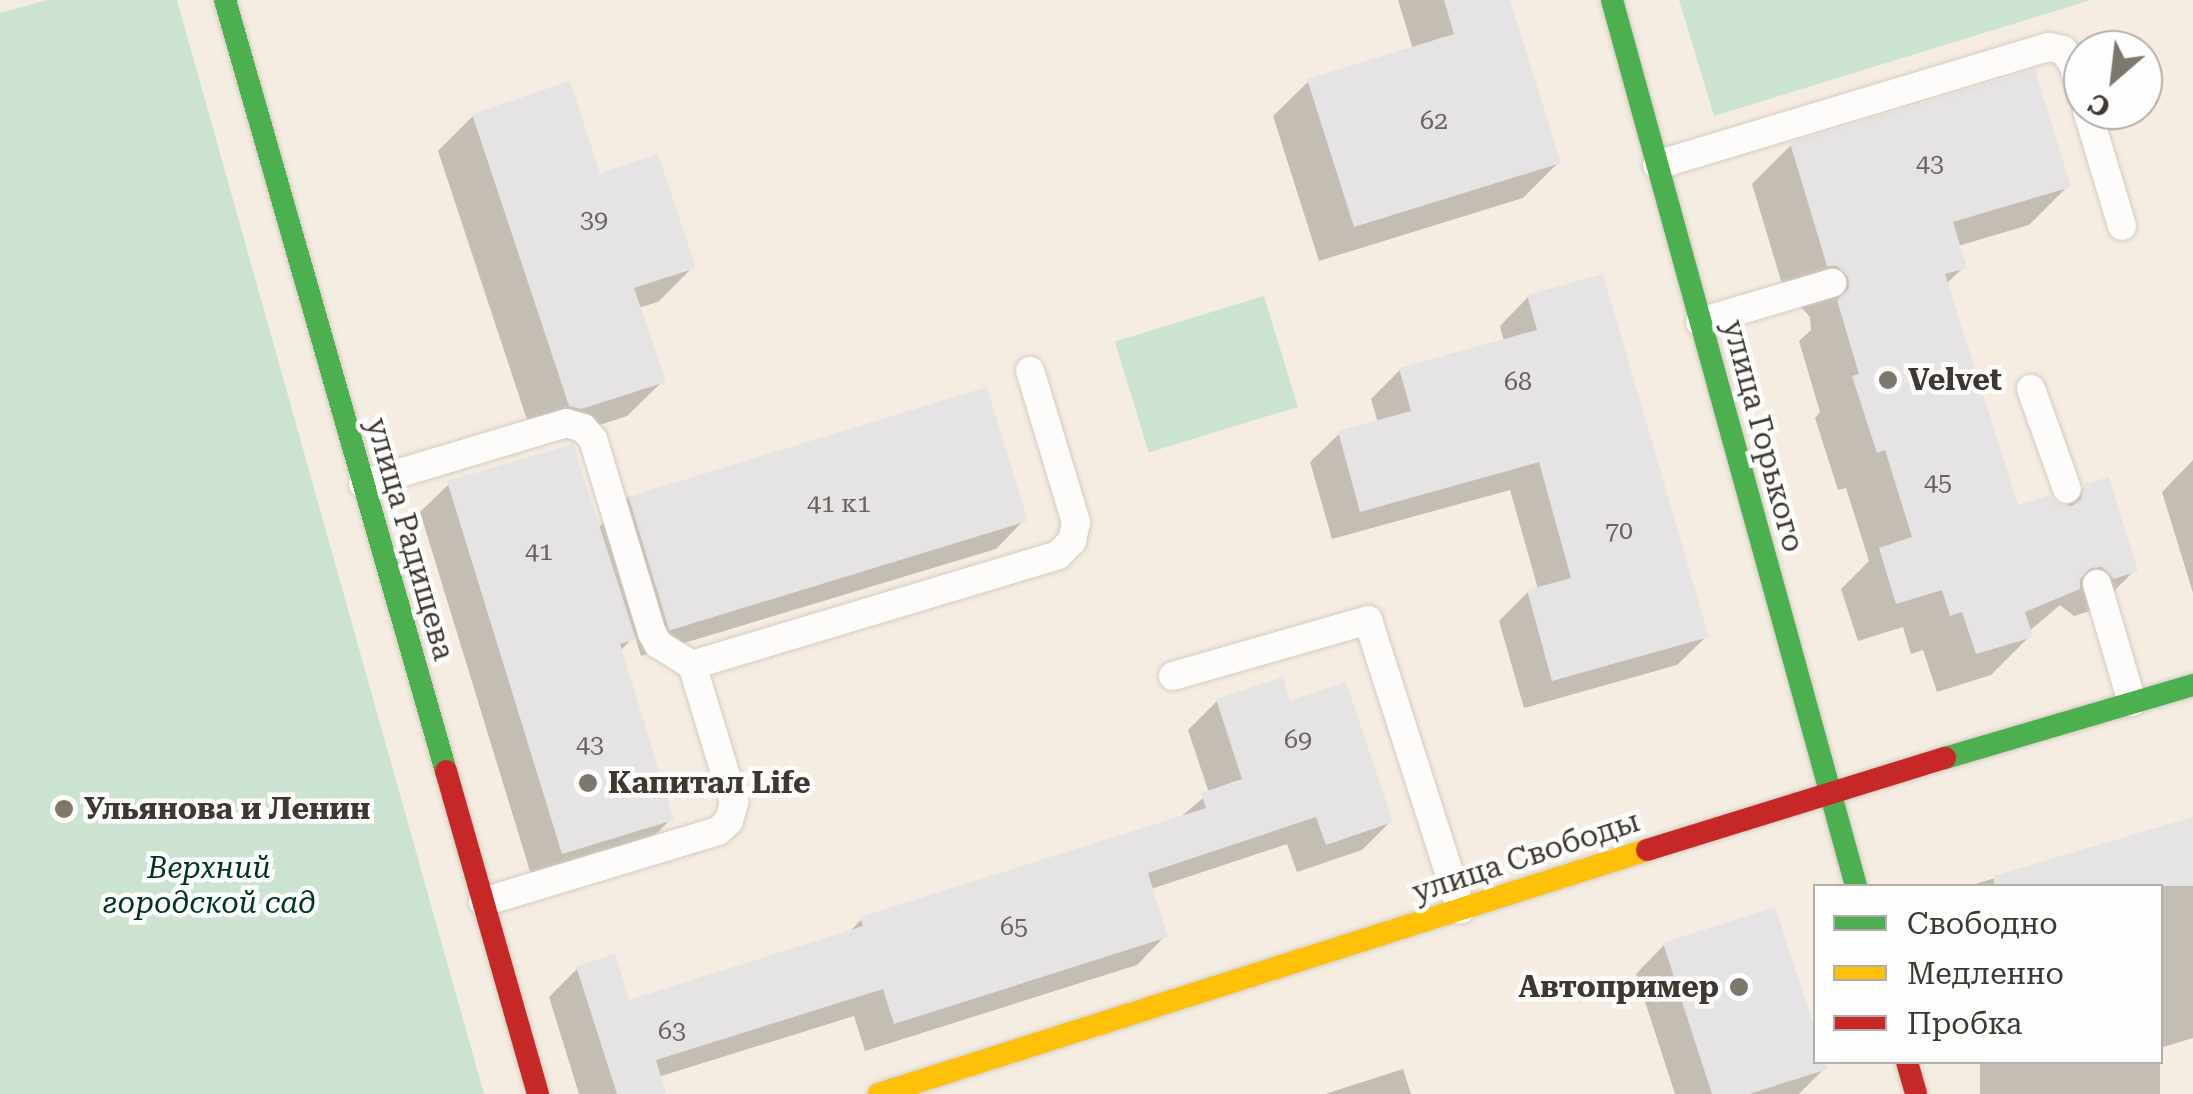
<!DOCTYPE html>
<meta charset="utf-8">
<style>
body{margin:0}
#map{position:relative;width:2193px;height:1094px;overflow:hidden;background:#f5ede1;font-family:"Roboto Serif",serif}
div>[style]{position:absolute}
.green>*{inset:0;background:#cbe3d0;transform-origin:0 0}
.shadow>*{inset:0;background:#0003;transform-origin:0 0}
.building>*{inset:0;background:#e6e3e5;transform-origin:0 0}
.roads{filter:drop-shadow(0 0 2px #d2cbc2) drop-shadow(0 0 2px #d2cbc2)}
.lane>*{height:28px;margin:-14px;padding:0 14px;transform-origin:14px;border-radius:14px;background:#fefcfa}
.fast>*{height:22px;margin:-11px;padding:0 11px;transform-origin:11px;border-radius:11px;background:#4caf50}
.slow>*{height:22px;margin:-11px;padding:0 11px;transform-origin:11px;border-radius:11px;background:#ffc107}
.jam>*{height:22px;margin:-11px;padding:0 11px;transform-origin:11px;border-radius:11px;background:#c62828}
.dots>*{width:28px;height:28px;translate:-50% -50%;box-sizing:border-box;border:5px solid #fdfdfd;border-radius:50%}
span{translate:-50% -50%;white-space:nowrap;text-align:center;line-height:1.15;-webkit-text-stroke:9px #fdfdfd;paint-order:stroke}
.number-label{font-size:25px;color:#68635d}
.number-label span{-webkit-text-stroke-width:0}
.poi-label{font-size:30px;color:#3e3830;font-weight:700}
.left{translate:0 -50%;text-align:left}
.right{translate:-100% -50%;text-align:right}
.street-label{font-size:30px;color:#3e3830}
.park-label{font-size:30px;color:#003321;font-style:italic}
.legend{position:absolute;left:1813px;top:884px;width:350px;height:180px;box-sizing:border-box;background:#fdfdfd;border:2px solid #b1aeab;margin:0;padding:12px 18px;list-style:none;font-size:30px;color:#3e3830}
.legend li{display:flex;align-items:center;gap:20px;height:50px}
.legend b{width:50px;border:2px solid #b1aeab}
.north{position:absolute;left:2063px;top:30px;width:100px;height:100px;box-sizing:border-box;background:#fdfdfd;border:2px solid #b1aeab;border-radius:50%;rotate:208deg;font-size:28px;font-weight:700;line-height:40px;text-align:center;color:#3e3830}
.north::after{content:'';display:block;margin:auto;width:35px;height:45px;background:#7e776e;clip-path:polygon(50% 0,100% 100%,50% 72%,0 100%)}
</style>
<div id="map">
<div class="green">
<i style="clip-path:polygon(47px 0,177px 0,484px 1094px,0 1094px,0 13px)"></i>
<i style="clip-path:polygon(1679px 0,2091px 0,1714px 116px)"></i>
<i style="left:1264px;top:296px;width:116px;height:156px;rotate:73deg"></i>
</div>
<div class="shadow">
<i style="clip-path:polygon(1398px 0,1507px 0,1559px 162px,1523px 198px,1319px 261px,1273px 116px,1309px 81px,1413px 49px)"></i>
<i style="clip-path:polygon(473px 116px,598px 176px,693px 267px,658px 302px,638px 308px,663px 381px,627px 416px,544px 443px,534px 441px,438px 151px)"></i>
<i style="clip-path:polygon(1791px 145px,2068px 186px,2029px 225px,1958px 246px,1964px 267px,1946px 284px,2016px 508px,2065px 507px,2085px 487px,2135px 570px,2096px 609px,2074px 616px,2060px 605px,2028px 632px,2030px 636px,1991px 675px,1937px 692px,1923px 650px,1911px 654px,1903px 627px,1858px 641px,1841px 589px,1869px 561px,1846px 488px,1838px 490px,1815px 418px,1820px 412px,1799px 341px,1811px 330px,1810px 317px,1798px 304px,1788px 304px,1752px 184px)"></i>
<i style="clip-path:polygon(1528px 297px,1706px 637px,1677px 665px,1524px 708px,1499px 621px,1528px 592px,1538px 589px,1510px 490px,1332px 539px,1310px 462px,1339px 434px,1378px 423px,1371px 399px,1400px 370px,1504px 342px,1500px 326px)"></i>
<i style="clip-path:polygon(2193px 460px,2193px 593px,2162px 492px)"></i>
<i style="clip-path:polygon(449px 484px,598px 528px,629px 496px,1024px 520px,996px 549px,641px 656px,635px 636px,620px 651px,671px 819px,642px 848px,533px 881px,420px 512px)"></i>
<i style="clip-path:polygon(1217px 701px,1288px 704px,1390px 822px,1362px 850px,1297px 872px,1287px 844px,1151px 889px,1165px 936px,1137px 965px,865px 1051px,854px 1016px,658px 1077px,656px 1094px,579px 1094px,549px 997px,577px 969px,628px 1003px,847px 934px,862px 919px,1177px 820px,1209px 793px,1188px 730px)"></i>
<i style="clip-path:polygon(2185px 822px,2193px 847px,2193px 1038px,2160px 1048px,2160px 886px,1968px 886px)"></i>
<i style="clip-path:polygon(1664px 945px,1816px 1062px,1823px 1062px,1825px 1068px,1799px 1094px,1675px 1094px,1636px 974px)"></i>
<i style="left:1980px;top:1062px;width:180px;height:33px"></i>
<i style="clip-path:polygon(1403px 1069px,1411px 1094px,1325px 1094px)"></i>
</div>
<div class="building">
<i style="clip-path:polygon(1444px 0,1510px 0,1561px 163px,1354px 227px,1307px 79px,1454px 34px)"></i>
<i style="clip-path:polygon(2035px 69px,2071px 187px,1953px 222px,1967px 268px,1945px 274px,2018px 505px,2050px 495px,2057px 503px,2072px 506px,2081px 499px,2084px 484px,2109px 477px,2138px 571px,2114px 579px,2102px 567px,2091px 568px,2080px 579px,2080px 589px,2025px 612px,2033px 637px,1976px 654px,1962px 612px,1950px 616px,1942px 590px,1896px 604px,1879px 548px,1912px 537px,1885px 450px,1877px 453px,1852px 376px,1859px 374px,1837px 300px,1849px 288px,1848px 277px,1837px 266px,1827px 266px,1790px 143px)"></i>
<i style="clip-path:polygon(570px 81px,600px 173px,658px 154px,696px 268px,634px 288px,666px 382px,581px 409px,569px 406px,472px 114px)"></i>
<i style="clip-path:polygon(1603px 274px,1709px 637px,1552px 681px,1527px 590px,1571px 578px,1539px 462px,1360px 512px,1338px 431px,1411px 411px,1399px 368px,1537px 330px,1527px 295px)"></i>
<i style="left:987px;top:387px;width:140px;height:375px;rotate:73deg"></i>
<i style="clip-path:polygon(573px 444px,636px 639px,620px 644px,674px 820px,562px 854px,447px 481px)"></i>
<i style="clip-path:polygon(1283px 677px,1290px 701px,1346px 682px,1393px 822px,1326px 845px,1316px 817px,1148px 873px,1168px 937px,894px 1024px,883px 989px,656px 1060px,666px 1094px,617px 1094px,576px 966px,615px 954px,629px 1000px,863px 926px,860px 917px,1206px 808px,1201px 793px,1242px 779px,1216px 699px)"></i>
<i style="clip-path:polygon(2193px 817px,2193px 886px,1995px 886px,1993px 876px)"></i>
<i style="clip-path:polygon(1775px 907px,1816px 1032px,1816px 1062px,1825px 1062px,1828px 1069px,1749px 1094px,1712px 1094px,1663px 943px)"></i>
</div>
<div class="roads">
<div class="lane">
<i style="left:2087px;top:110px;width:121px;rotate:73.2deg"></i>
<i style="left:1657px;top:165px;width:409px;rotate:-16.8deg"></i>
<i style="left:2049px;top:47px;width:14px;rotate:12deg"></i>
<i style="left:2063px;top:50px;width:17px;rotate:54deg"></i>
<i style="left:2073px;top:64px;width:34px;rotate:73deg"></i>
<i style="left:1700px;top:322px;width:138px;rotate:-16.5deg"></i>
<i style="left:2031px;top:389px;width:106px;rotate:70.2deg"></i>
<i style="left:363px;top:484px;width:212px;rotate:-16.7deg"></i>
<i style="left:566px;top:423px;width:18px;rotate:16deg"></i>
<i style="left:583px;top:428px;width:15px;rotate:48deg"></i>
<i style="left:593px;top:439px;width:203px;rotate:73.1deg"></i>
<i style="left:652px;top:633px;width:13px;rotate:61deg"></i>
<i style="left:658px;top:644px;width:40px;rotate:32deg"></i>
<i style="left:2097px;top:584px;width:123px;rotate:73.5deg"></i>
<i style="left:1173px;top:676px;width:203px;rotate:-16deg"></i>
<i style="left:1368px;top:620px;width:304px;rotate:72.2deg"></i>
<i style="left:483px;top:902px;width:245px;rotate:-16.8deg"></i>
<i style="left:718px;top:831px;width:15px;rotate:-42deg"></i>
<i style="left:729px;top:821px;width:20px;rotate:-75deg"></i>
<i style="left:734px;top:802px;width:143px;rotate:-107deg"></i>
<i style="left:692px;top:665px;width:382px;rotate:-16.7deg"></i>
<i style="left:1058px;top:555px;width:20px;rotate:-45deg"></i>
<i style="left:1072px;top:541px;width:19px;rotate:-78deg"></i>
<i style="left:1076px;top:522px;width:158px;rotate:-106.9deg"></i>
</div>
<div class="fast">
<i style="left:225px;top:0;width:802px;rotate:74.01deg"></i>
<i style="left:1612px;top:0;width:919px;rotate:74.6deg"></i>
<i style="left:1945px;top:758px;width:259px;rotate:-16.4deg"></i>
</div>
<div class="slow">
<i style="left:879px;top:1094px;width:806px;rotate:-17.63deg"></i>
</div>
<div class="jam">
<i style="left:446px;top:771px;width:336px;rotate:74.1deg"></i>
<i style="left:1647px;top:850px;width:312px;rotate:-17.2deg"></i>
<i style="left:1907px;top:1062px;width:33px;rotate:74deg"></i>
</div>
</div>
<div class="dots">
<i style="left:1888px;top:380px;background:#7e776e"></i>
<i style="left:588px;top:783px;background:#7e776e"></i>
<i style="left:64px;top:809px;background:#7e776e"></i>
<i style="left:1739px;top:987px;background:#7e776e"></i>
</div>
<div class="number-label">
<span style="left:1434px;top:121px">62</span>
<span style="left:1930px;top:164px">43</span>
<span style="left:594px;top:220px">39</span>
<span style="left:1518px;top:382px">68</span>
<span style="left:1938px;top:483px">45</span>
<span style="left:839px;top:504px">41 к1</span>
<span style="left:1619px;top:531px">70</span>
<span style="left:539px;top:552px">41</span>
<span style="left:1298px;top:740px">69</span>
<span style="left:590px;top:745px">43</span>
<span style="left:1014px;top:927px">65</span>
<span style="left:672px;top:1031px">63</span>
</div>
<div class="poi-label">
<span class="left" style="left:1908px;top:380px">Velvet</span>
<span class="left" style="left:608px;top:783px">Капитал Life</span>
<span class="left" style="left:84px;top:809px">Ульянова и Ленин</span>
<span class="right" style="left:1719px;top:987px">Автопример</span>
</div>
<div class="street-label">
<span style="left:1763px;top:436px;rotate:75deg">улица Горького</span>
<span style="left:410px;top:539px;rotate:74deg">улица Радищева</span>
<span style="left:1526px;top:857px;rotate:-18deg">улица Свободы</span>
</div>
<div class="park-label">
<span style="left:209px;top:885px">Верхний<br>городской сад</span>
</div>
<ul class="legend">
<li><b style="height:12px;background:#4caf50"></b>Свободно</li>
<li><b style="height:12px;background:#ffc107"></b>Медленно</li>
<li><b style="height:12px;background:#c62828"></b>Пробка</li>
</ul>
<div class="north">С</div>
</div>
